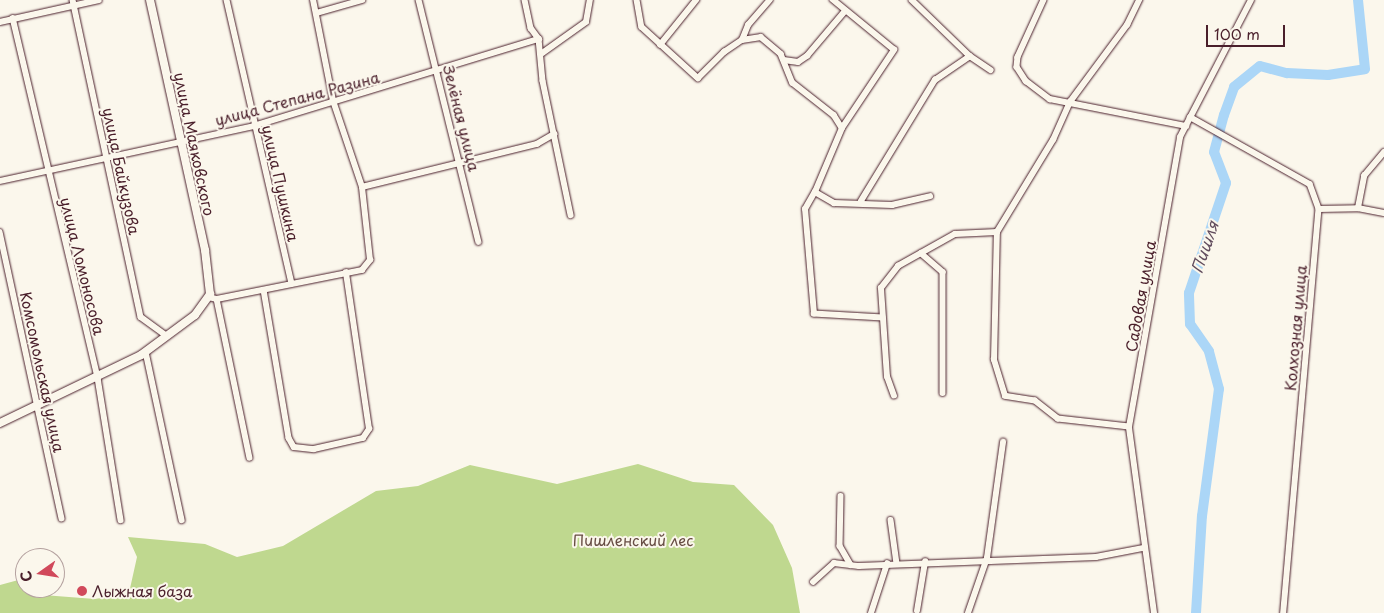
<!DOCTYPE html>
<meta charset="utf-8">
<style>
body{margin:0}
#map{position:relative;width:1384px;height:613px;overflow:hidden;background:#fbf7ec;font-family:"Playpen Sans",sans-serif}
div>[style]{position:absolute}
.green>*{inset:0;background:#bfd88f}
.river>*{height:10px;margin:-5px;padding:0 5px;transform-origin:5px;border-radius:5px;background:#abd6f7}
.roads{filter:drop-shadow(0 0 1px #4a1f2b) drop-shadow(0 0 1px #4a1f2b)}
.street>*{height:5.5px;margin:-2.75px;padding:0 2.75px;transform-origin:2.75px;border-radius:2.75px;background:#fbf7ec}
.secondary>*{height:8px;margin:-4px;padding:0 4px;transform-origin:4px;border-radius:4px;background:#fbf7ec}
.dots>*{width:14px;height:14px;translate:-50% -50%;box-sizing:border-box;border:2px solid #fbf7ec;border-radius:50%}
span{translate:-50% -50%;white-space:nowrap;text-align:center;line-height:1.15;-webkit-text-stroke:4px #fbf7ec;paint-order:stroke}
.street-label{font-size:15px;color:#4a1f2b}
.park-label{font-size:15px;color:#674d44}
.poi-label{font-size:15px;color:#4a1f2b}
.left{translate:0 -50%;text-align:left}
.water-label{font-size:16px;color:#624d5e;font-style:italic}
.north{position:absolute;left:15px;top:548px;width:50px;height:50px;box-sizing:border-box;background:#fbf7ec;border:1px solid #b4a19f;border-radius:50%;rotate:257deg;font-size:14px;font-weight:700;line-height:20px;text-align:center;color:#4a1f2b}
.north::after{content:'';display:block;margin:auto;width:18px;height:22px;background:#d1495b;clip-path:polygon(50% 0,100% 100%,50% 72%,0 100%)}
.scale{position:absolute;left:1206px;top:25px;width:79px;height:22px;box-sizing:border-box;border:2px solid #4a1f2b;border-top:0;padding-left:6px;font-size:15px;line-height:18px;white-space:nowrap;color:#4a1f2b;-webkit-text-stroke:4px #fbf7ec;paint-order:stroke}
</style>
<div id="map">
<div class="green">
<i style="clip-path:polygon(638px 464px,693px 482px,734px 485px,773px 525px,792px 568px,800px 613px,0 613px,0 585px,22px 579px,25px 588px,43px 595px,95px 599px,129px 593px,137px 557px,128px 537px,205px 544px,237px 557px,283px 546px,376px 491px,418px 486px,470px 465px,557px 484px)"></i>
</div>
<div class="river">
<i style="left:1196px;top:613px;width:97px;rotate:-86.5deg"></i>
<i style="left:1202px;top:516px;width:128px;rotate:-82.4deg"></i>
<i style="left:1219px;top:389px;width:39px;rotate:-105deg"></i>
<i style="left:1209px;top:351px;width:33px;rotate:-125deg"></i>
<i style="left:1190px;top:324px;width:31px;rotate:-92deg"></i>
<i style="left:1189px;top:293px;width:116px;rotate:-71.4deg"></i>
<i style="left:1226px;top:183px;width:33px;rotate:-111deg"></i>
<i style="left:1214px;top:152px;width:38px;rotate:-75deg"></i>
<i style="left:1224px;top:115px;width:30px;rotate:-70deg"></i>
<i style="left:1234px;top:87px;width:33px;rotate:-39deg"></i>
<i style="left:1260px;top:66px;width:28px;rotate:15deg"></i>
<i style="left:1287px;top:73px;width:41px;rotate:2.8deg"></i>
<i style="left:1328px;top:75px;width:37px;rotate:-9deg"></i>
<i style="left:1365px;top:69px;width:69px;rotate:-95.8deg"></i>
</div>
<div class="roads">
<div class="street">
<i style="left:73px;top:0;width:324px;rotate:77.9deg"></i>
<i style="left:141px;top:317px;width:32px;rotate:36deg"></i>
<i style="left:227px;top:0;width:291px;rotate:77.1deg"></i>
<i style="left:419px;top:0;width:249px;rotate:76.1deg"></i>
<i style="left:525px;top:0;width:29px;rotate:78deg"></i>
<i style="left:531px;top:28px;width:14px;rotate:54deg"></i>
<i style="left:539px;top:39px;width:42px;rotate:84.6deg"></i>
<i style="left:543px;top:81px;width:137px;rotate:78.2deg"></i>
<i style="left:637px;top:0;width:27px;rotate:80deg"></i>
<i style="left:642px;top:27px;width:76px;rotate:42.3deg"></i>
<i style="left:698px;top:78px;width:37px;rotate:-45deg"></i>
<i style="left:724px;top:52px;width:22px;rotate:-34deg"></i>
<i style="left:742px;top:40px;width:19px;rotate:-9deg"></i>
<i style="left:761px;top:37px;width:26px;rotate:40deg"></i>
<i style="left:781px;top:54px;width:31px;rotate:68deg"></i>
<i style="left:793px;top:83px;width:52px;rotate:38deg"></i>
<i style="left:834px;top:115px;width:15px;rotate:58deg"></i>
<i style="left:912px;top:0;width:81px;rotate:44deg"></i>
<i style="left:970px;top:56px;width:25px;rotate:34deg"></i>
<i style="left:1044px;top:0;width:63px;rotate:114.5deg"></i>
<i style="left:1018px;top:57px;width:10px;rotate:96deg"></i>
<i style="left:1017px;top:67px;width:17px;rotate:57deg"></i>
<i style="left:1026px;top:81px;width:30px;rotate:37deg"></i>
<i style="left:1050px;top:99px;width:139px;rotate:11.2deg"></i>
<i style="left:317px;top:13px;width:47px;rotate:-16.1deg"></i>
<i style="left:13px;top:18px;width:370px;rotate:76.7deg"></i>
<i style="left:98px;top:378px;width:144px;rotate:80.8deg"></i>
<i style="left:0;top:22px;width:101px;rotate:-12.5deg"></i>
<i style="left:742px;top:40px;width:16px;rotate:-68deg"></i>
<i style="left:748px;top:25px;width:33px;rotate:-49deg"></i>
<i style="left:660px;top:45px;width:58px;rotate:-51.3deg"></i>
<i style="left:541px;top:54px;width:55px;rotate:-35.4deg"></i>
<i style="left:586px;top:22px;width:22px;rotate:-80deg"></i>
<i style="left:784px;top:60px;width:14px;rotate:8deg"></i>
<i style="left:798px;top:62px;width:11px;rotate:-34deg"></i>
<i style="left:807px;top:56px;width:59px;rotate:-49.8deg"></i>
<i style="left:1190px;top:117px;width:137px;rotate:29.2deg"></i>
<i style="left:1310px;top:184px;width:27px;rotate:70deg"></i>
<i style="left:1319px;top:209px;width:406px;rotate:95deg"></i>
<i style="left:0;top:181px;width:260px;rotate:-12.2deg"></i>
<i style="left:254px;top:126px;width:298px;rotate:-17deg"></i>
<i style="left:362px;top:187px;width:180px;rotate:-13.8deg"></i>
<i style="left:537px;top:144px;width:20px;rotate:-30deg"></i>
<i style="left:815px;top:192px;width:69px;rotate:-67.1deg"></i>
<i style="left:842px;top:128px;width:94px;rotate:-56.3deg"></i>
<i style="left:894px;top:50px;width:79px;rotate:-140.7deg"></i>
<i style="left:861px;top:201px;width:142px;rotate:-58.6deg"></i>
<i style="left:935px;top:80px;width:42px;rotate:-34.4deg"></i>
<i style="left:1358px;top:208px;width:26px;rotate:11deg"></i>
<i style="left:1319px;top:209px;width:39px;rotate:-1deg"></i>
<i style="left:1358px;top:208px;width:33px;rotate:-79deg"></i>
<i style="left:1364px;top:176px;width:31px;rotate:-50deg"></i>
<i style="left:0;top:232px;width:293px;rotate:77.8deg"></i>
<i style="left:921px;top:253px;width:29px;rotate:41deg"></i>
<i style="left:943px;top:272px;width:121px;rotate:90deg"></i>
<i style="left:264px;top:290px;width:150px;rotate:80.4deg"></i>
<i style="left:289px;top:438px;width:10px;rotate:61deg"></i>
<i style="left:294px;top:447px;width:20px;rotate:6deg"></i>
<i style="left:314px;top:449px;width:50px;rotate:-12.7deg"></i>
<i style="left:363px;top:438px;width:11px;rotate:-56deg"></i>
<i style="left:369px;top:429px;width:158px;rotate:-98.4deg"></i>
<i style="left:209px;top:297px;width:8px;rotate:14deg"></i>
<i style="left:217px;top:299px;width:162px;rotate:78.3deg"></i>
<i style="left:217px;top:299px;width:148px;rotate:-11.3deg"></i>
<i style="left:362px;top:270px;width:13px;rotate:-51deg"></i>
<i style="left:370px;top:260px;width:73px;rotate:-96.3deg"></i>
<i style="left:362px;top:187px;width:91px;rotate:-108.6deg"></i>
<i style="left:333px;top:101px;width:103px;rotate:-101.2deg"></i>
<i style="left:883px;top:318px;width:69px;rotate:-176.7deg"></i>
<i style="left:814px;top:314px;width:105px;rotate:-94.9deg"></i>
<i style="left:805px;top:209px;width:20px;rotate:-60deg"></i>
<i style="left:815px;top:192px;width:22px;rotate:30deg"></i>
<i style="left:834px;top:203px;width:58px;rotate:2deg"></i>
<i style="left:892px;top:205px;width:39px;rotate:-13deg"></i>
<i style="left:146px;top:352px;width:172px;rotate:77.9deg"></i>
<i style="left:894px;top:396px;width:20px;rotate:-110deg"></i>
<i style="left:887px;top:377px;width:89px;rotate:-93.9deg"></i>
<i style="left:881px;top:288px;width:28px;rotate:-52deg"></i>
<i style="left:898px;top:266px;width:65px;rotate:-29.3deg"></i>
<i style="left:955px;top:234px;width:42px;rotate:-2.7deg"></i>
<i style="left:1129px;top:427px;width:71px;rotate:-173.6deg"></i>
<i style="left:1058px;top:419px;width:29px;rotate:-142deg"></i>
<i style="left:1035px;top:401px;width:30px;rotate:-171deg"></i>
<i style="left:1005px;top:396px;width:38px;rotate:-107deg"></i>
<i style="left:994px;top:360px;width:128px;rotate:-88.7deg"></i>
<i style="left:997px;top:232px;width:108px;rotate:-58.7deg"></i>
<i style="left:1053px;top:140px;width:42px;rotate:-65.9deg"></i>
<i style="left:1070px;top:102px;width:96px;rotate:-53.5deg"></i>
<i style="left:1127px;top:25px;width:28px;rotate:-64deg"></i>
<i style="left:841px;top:496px;width:50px;rotate:91.1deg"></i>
<i style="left:840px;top:546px;width:22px;rotate:60deg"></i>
<i style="left:891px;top:520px;width:44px;rotate:82.2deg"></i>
<i style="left:813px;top:582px;width:28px;rotate:-42deg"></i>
<i style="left:834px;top:563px;width:25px;rotate:7deg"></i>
<i style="left:859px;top:566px;width:237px;rotate:-2.2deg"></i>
<i style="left:1096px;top:557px;width:48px;rotate:-10.8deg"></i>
<i style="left:917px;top:611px;width:50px;rotate:-80.7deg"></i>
<i style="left:871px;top:613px;width:52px;rotate:-71.9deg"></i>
<i style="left:968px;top:613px;width:58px;rotate:-70.9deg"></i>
<i style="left:987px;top:558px;width:117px;rotate:-82.1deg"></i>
<i style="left:1154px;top:613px;width:188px;rotate:-97.7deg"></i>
<i style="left:1129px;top:427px;width:294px;rotate:-80deg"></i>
<i style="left:1180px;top:137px;width:154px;rotate:-62.6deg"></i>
</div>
<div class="secondary">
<i style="left:0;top:423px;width:157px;rotate:-25.7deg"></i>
<i style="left:141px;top:355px;width:67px;rotate:-36.5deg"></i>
<i style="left:195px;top:315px;width:26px;rotate:-54deg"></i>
<i style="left:210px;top:294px;width:44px;rotate:-96.5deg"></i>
<i style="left:205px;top:250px;width:256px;rotate:-102.4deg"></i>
</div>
</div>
<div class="dots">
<i style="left:82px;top:591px;background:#d1495b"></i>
</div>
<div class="street-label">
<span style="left:297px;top:98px;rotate:-15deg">улица Степана Разина</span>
<span style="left:462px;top:118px;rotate:76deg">Зелёная улица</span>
<span style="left:195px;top:144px;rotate:78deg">улица Маяковского</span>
<span style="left:122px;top:171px;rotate:78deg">улица Байкузова</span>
<span style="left:281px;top:183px;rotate:77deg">улица Пушкина</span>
<span style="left:83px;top:266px;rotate:76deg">улица Ломоносова</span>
<span style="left:1140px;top:296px;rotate:-80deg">Садовая улица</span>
<span style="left:1295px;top:328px;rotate:-85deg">Колхозная улица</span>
<span style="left:43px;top:372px;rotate:78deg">Комсомольская улица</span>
</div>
<div class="park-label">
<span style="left:633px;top:540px">Пишленский лес</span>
</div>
<div class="poi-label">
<span class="left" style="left:92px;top:591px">Лыжная база</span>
</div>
<div class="water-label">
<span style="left:1204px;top:247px;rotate:-71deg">Пишля</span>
</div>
<div class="north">С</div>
<div class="scale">100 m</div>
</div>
